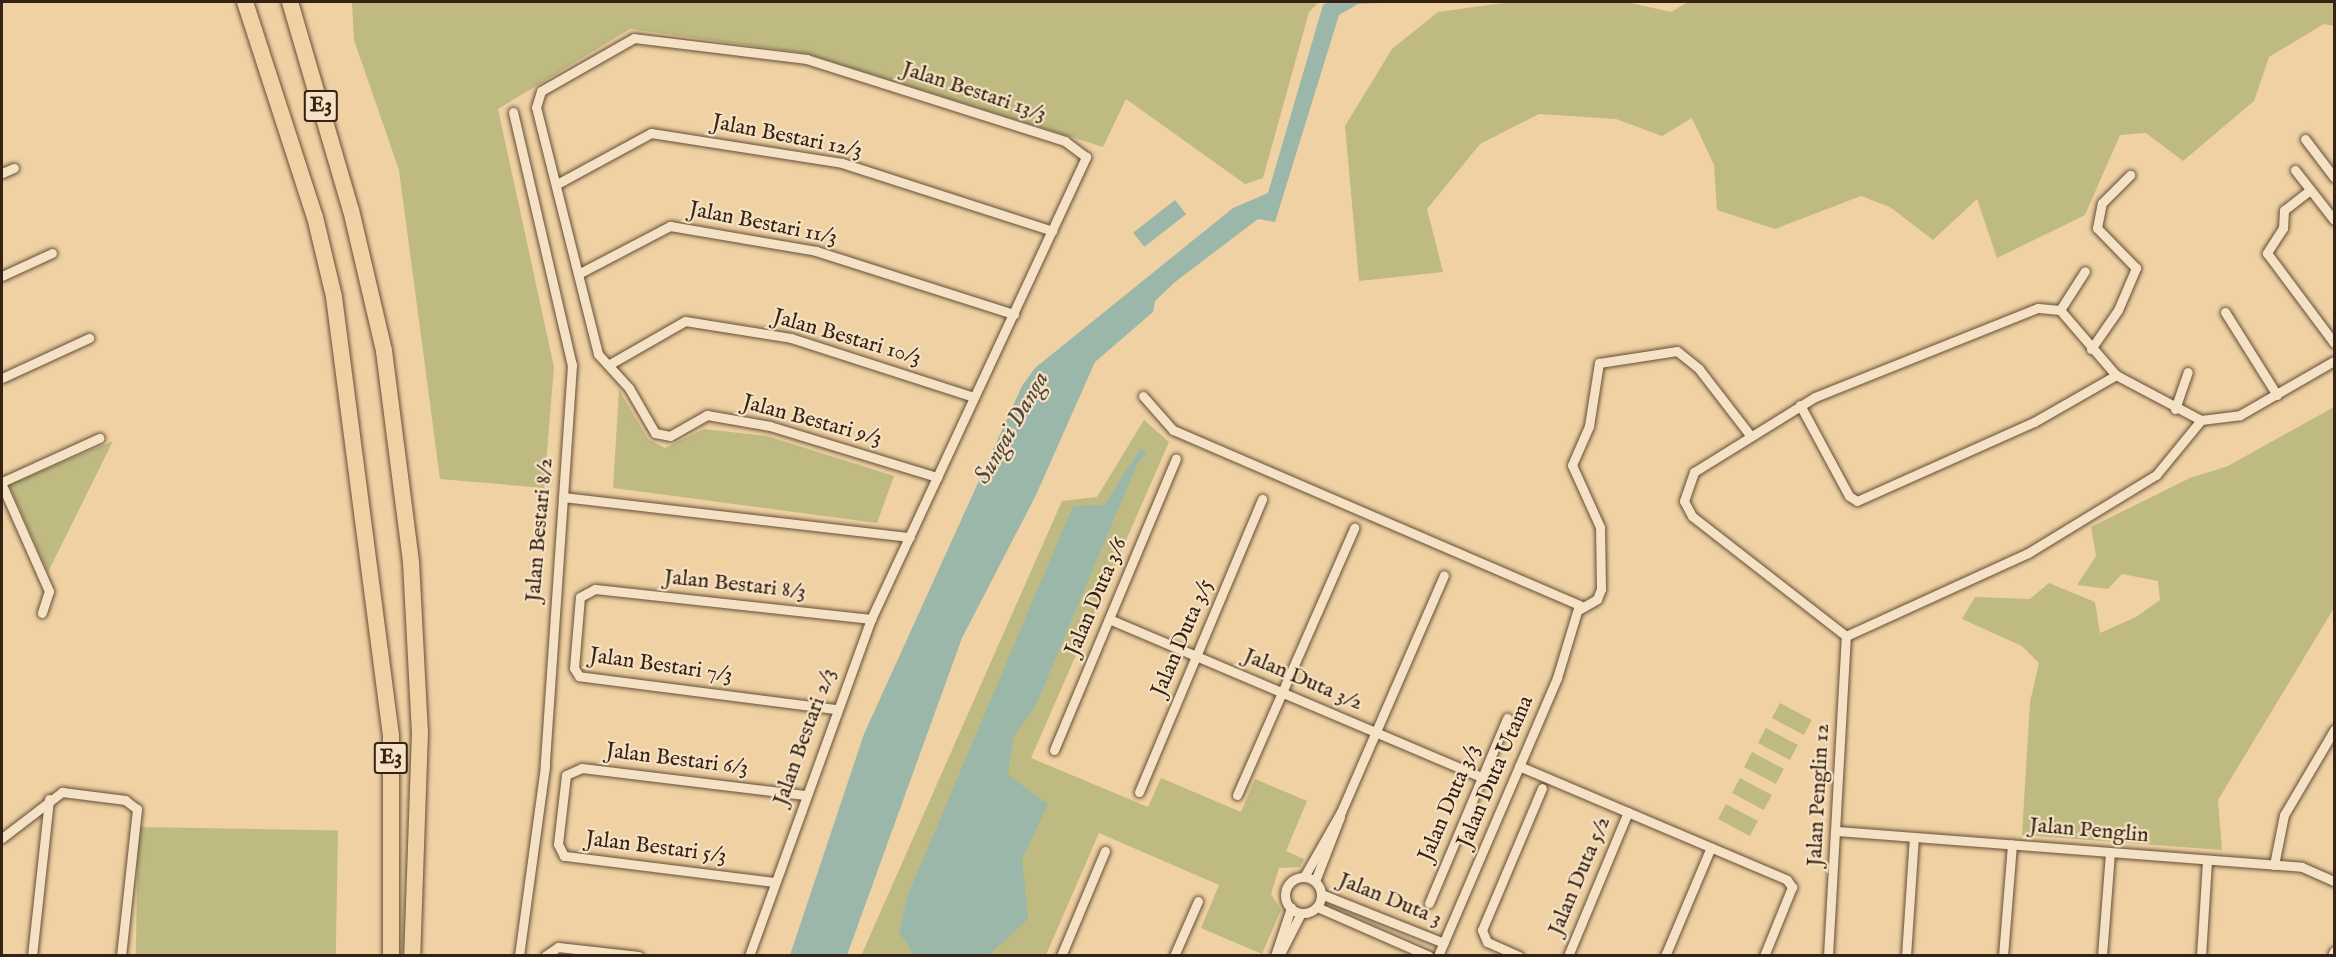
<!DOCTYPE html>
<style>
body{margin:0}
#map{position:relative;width:2336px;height:957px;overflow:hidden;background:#efd1a3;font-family:"IM FELL English",serif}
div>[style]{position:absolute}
.green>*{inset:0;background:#beba82;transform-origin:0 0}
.water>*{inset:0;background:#9ab7aa;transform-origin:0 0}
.roads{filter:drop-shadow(0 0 2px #644e38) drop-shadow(0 0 2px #644e38)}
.street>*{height:9px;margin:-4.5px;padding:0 4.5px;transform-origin:4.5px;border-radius:4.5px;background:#f5e1c3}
.street>.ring{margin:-4.5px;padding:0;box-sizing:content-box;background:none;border:9px solid #f5e1c3;border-radius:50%}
.highway>*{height:16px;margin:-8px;padding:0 8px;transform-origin:8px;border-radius:8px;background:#efd1a3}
span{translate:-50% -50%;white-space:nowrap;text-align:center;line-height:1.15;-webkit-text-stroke:4.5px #f5e1c3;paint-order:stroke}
.shield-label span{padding:2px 4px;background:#f5e1c3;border:2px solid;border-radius:4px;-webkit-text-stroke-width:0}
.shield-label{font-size:21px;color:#362214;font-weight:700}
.street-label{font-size:22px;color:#362214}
.water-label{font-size:24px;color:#4f473a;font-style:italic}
.frame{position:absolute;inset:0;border:3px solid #362214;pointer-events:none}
</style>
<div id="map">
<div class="green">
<i style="clip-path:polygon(352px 2px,1319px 2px,1309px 12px,1263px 178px,1245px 184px,1126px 99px,1103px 147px,805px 53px,630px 29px,498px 109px,554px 367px,544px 488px,440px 479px,399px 170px,354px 40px)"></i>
<i style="clip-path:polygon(1511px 2px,1626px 2px,1671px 12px,1688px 2px,2334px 2px,2334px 26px,2324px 24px,2269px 57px,2254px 101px,2183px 161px,2146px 133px,2120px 135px,2085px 215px,1997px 258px,1977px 199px,1933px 240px,1890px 207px,1861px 196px,1775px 229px,1717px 210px,1714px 165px,1692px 118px,1662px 136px,1616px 119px,1539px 114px,1480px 144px,1427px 209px,1443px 272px,1359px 281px,1345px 126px,1392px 49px,1438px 12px)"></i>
<i style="clip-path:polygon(619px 390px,648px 439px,665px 448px,704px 429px,767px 436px,894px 476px,877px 523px,613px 488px)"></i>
<i style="clip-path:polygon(2334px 407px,2334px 608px,2218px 800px,2222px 850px,2022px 835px,2030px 702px,2039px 663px,2022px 646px,1962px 619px,1975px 597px,2030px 599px,2049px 583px,2095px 602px,2100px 633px,2136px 617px,2160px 600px,2158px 581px,2122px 574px,2108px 589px,2077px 585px,2096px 556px,2091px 527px,2190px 478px,2228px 466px)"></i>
<i style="clip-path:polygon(1144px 420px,1169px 442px,1031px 758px,1148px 807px,1161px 778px,1241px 812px,1255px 779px,1307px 801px,1286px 851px,1304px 859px,1300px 867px,1279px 868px,1271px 894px,1281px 910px,1262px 954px,1201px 928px,1219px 885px,1099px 833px,1046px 955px,861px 956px,1062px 501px,1097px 497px)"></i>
<i style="clip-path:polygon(113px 441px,48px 572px,9px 485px)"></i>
<i style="left:1780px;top:703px;width:36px;height:17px;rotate:28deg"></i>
<i style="left:1766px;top:728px;width:36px;height:17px;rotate:28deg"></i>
<i style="left:1752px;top:752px;width:36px;height:17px;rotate:28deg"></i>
<i style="left:1740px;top:778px;width:36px;height:17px;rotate:28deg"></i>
<i style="left:1726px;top:804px;width:36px;height:17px;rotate:28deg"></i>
<i style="left:138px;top:827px;width:200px;height:130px;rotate:1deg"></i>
</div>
<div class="water">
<i style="clip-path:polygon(1329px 2px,1405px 2px,1358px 4px,1339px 15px,1275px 222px,1258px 219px,1175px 282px,1155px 301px,1153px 312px,1095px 362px,1036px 495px,962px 638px,847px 955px,790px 955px,864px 734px,1022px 386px,1035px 368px,1233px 208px,1268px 193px,1323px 5px)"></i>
<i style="left:1175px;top:200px;width:18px;height:53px;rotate:52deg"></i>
<i style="clip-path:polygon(1141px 448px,1147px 453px,1137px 464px,1036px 705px,1013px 737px,1008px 775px,1048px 804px,1022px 859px,1028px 919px,989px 955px,914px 955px,899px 932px,907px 897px,1073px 506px,1104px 505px)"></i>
</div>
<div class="roads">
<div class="street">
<i style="left:513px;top:112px;width:260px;rotate:76.9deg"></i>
<i style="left:572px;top:365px;width:402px;rotate:93.9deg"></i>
<i style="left:545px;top:766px;width:192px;rotate:97.8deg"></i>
<i style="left:2305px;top:139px;width:48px;rotate:52.7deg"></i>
<i style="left:2295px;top:170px;width:63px;rotate:52deg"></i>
<i style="left:2px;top:173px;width:13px;rotate:-23deg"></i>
<i style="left:557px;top:184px;width:107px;rotate:-28.5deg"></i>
<i style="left:651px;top:133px;width:193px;rotate:8.9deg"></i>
<i style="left:842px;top:163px;width:221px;rotate:17.9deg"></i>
<i style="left:2310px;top:190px;width:33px;rotate:142deg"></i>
<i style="left:2284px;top:210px;width:18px;rotate:93deg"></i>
<i style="left:2283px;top:228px;width:30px;rotate:123deg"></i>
<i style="left:2267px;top:253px;width:112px;rotate:53.3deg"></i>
<i style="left:580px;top:273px;width:102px;rotate:-27.6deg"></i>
<i style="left:670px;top:226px;width:148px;rotate:9.7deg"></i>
<i style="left:816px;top:251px;width:208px;rotate:17.7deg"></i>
<i style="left:2px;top:276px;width:55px;rotate:-24.7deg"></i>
<i style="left:2060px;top:310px;width:46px;rotate:-57.3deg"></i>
<i style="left:2225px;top:312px;width:98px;rotate:57.9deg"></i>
<i style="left:2091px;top:349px;width:47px;rotate:-55.3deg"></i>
<i style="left:2118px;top:310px;width:46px;rotate:-66.8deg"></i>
<i style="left:2136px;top:268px;width:56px;rotate:-134.3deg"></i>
<i style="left:2097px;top:228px;width:25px;rotate:-79deg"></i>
<i style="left:2102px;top:203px;width:40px;rotate:-45deg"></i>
<i style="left:610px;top:364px;width:86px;rotate:-29.8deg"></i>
<i style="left:685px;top:321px;width:107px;rotate:9.1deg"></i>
<i style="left:791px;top:338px;width:192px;rotate:17.9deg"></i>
<i style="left:2px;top:378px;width:96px;rotate:-24.7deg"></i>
<i style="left:1143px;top:396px;width:45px;rotate:48.6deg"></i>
<i style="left:1173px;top:430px;width:442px;rotate:23.3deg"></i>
<i style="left:1579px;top:605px;width:76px;rotate:106.8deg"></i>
<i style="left:1557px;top:678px;width:302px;rotate:113.2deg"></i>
<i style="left:1800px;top:405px;width:103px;rotate:61.7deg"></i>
<i style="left:1849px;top:496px;width:9px;rotate:32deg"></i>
<i style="left:1857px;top:501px;width:194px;rotate:-24.1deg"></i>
<i style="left:2034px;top:422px;width:95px;rotate:-29.8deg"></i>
<i style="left:2116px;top:375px;width:96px;rotate:27.9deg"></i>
<i style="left:2175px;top:409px;width:39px;rotate:-71deg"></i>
<i style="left:2px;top:482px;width:107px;rotate:-24.4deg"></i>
<i style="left:2px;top:485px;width:116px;rotate:66.1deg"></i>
<i style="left:49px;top:591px;width:23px;rotate:108deg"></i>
<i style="left:563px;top:497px;width:349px;rotate:6.6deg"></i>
<i style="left:1580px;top:609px;width:20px;rotate:-30deg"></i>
<i style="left:1597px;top:599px;width:11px;rotate:-68deg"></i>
<i style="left:1601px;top:589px;width:62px;rotate:-90.9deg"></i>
<i style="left:1600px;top:527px;width:68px;rotate:-114.3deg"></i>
<i style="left:1572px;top:465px;width:43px;rotate:-66.4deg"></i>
<i style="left:1589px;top:426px;width:64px;rotate:-81deg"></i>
<i style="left:1599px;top:363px;width:79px;rotate:-8.7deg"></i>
<i style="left:1677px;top:351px;width:28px;rotate:39deg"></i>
<i style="left:1699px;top:369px;width:83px;rotate:52.3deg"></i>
<i style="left:1109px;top:619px;width:404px;rotate:23deg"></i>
<i style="left:1846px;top:636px;width:195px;rotate:-142.1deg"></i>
<i style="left:1692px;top:516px;width:17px;rotate:-118deg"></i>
<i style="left:1684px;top:501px;width:31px;rotate:-71deg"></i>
<i style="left:1694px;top:472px;width:142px;rotate:-31.8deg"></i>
<i style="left:1815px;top:397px;width:240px;rotate:-21.8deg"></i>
<i style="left:2038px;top:308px;width:22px;rotate:5deg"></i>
<i style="left:2060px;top:310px;width:86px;rotate:49.3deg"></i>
<i style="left:1846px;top:636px;width:200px;rotate:-24.5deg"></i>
<i style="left:2028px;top:553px;width:150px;rotate:-31.4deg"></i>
<i style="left:2156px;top:475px;width:71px;rotate:-50.7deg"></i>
<i style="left:2201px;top:420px;width:39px;rotate:-7deg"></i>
<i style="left:2240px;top:415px;width:108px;rotate:-29.9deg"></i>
<i style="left:835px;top:709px;width:258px;rotate:-172.7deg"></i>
<i style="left:579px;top:676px;width:9px;rotate:-122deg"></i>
<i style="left:574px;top:668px;width:71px;rotate:-85.2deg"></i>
<i style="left:580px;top:597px;width:17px;rotate:-28deg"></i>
<i style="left:595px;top:589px;width:278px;rotate:6.2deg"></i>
<i style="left:1054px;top:750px;width:316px;rotate:-67.3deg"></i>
<i style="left:1519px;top:766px;width:291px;rotate:23deg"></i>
<i style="left:1787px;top:880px;width:9px;rotate:54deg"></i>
<i style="left:1792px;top:887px;width:74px;rotate:112.1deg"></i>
<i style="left:1139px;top:792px;width:318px;rotate:-67.2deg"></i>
<i style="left:1237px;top:795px;width:292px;rotate:-66.3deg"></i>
<i style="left:1837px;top:831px;width:466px;rotate:4.4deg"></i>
<i style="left:2302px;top:867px;width:35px;rotate:24deg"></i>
<i style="left:2px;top:838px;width:76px;rotate:-37.5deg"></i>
<i style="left:62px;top:792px;width:64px;rotate:7.2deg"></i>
<i style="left:125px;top:800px;width:15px;rotate:37deg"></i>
<i style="left:137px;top:809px;width:148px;rotate:96.2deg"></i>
<i style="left:2274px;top:865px;width:51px;rotate:-78.7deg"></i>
<i style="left:2284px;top:815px;width:99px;rotate:-59.5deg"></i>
<i style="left:1304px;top:877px;width:75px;rotate:-60.4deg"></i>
<i style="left:1341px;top:812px;width:258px;rotate:-66.5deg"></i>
<i class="ring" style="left:1285px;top:877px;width:27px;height:27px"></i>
<i style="left:1315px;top:881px;width:69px;rotate:-68.7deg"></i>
<i style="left:774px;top:882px;width:212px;rotate:-172.9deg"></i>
<i style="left:564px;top:856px;width:13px;rotate:-117deg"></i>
<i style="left:558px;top:844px;width:69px;rotate:-83.4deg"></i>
<i style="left:566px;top:775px;width:17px;rotate:-24deg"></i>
<i style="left:582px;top:768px;width:224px;rotate:6.9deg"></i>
<i style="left:1321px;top:894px;width:132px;rotate:21.7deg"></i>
<i style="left:1429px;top:903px;width:201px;rotate:-67.1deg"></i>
<i style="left:1317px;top:907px;width:122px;rotate:23.6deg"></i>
<i style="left:32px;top:956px;width:158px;rotate:-83.8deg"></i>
<i style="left:545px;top:956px;width:16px;rotate:-35deg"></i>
<i style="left:558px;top:947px;width:81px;rotate:6.4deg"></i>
<i style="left:749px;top:956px;width:358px;rotate:-70.1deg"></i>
<i style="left:871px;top:619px;width:510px;rotate:-65.04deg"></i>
<i style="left:1086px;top:157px;width:26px;rotate:-143deg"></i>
<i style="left:1065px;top:141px;width:271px;rotate:-162.4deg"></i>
<i style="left:807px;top:59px;width:174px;rotate:-173.1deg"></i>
<i style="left:634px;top:38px;width:107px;rotate:150.3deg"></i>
<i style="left:541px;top:91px;width:17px;rotate:107deg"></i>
<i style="left:536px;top:107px;width:255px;rotate:75.9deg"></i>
<i style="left:598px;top:354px;width:46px;rotate:47.6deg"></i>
<i style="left:629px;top:388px;width:52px;rotate:60deg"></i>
<i style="left:655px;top:433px;width:15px;rotate:11deg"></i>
<i style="left:670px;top:436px;width:43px;rotate:-29.6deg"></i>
<i style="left:707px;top:415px;width:64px;rotate:9.9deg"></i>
<i style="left:770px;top:426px;width:175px;rotate:17deg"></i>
<i style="left:1061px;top:956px;width:114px;rotate:-67.3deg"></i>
<i style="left:1174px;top:956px;width:60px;rotate:-66.4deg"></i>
<i style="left:1275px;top:956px;width:51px;rotate:-71.6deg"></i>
<i style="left:1279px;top:956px;width:48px;rotate:-62.9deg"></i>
<i style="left:1519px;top:956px;width:35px;rotate:-156deg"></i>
<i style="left:1487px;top:942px;width:13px;rotate:-113deg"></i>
<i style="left:1482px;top:930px;width:154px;rotate:-67.1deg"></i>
<i style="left:1568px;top:956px;width:156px;rotate:-67.4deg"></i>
<i style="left:1665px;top:956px;width:118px;rotate:-67.1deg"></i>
<i style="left:1828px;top:956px;width:321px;rotate:-86.8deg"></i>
<i style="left:1906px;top:956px;width:119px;rotate:-86.2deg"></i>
<i style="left:2003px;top:956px;width:112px;rotate:-85.4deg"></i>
<i style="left:2102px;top:956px;width:104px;rotate:-85.6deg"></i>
<i style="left:2201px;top:956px;width:95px;rotate:-86.4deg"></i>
<i style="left:2332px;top:956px;width:5px;rotate:-68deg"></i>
</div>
<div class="highway">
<i style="left:245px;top:2px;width:226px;rotate:72deg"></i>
<i style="left:315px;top:217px;width:82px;rotate:76.6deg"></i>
<i style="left:334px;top:297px;width:443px;rotate:82.6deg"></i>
<i style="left:391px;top:736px;width:220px;rotate:90deg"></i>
<i style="left:290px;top:2px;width:217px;rotate:73.7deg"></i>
<i style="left:351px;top:210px;width:145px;rotate:76.8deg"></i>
<i style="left:384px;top:351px;width:213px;rotate:82.7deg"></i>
<i style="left:411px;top:562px;width:170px;rotate:87deg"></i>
<i style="left:420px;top:732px;width:224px;rotate:92deg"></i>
</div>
</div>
<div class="shield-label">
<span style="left:321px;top:106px">E3</span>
<span style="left:391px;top:758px">E3</span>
</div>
<div class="street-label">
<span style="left:974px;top:92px;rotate:18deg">Jalan Bestari 13/3</span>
<span style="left:787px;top:137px;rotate:11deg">Jalan Bestari 12/3</span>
<span style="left:763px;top:224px;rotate:11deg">Jalan Bestari 11/3</span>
<span style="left:847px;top:338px;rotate:16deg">Jalan Bestari 10/3</span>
<span style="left:812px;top:421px;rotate:15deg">Jalan Bestari 9/3</span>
<span style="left:540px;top:530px;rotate:-85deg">Jalan Bestari 8/2</span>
<span style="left:735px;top:585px;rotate:6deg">Jalan Bestari 8/3</span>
<span style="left:1097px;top:597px;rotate:-67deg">Jalan Duta 3/6</span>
<span style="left:1183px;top:638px;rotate:-67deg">Jalan Duta 3/5</span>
<span style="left:661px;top:666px;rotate:8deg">Jalan Bestari 7/3</span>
<span style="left:1303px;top:680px;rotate:23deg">Jalan Duta 3/2</span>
<span style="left:805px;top:737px;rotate:-70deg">Jalan Bestari 2/3</span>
<span style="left:677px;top:760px;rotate:7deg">Jalan Bestari 6/3</span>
<span style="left:1496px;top:772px;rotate:-67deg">Jalan Duta Utama</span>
<span style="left:1819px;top:795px;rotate:-87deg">Jalan Penglin 12</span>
<span style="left:1450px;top:803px;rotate:-67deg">Jalan Duta 3/3</span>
<span style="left:2089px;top:831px;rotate:5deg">Jalan Penglin</span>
<span style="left:656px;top:848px;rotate:7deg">Jalan Bestari 5/3</span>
<span style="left:1580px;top:876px;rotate:-67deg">Jalan Duta 5/2</span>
<span style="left:1390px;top:900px;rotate:22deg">Jalan Duta 3</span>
</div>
<div class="water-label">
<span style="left:1012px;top:428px;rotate:-60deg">Sungai Danga</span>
</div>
<div class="frame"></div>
</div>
